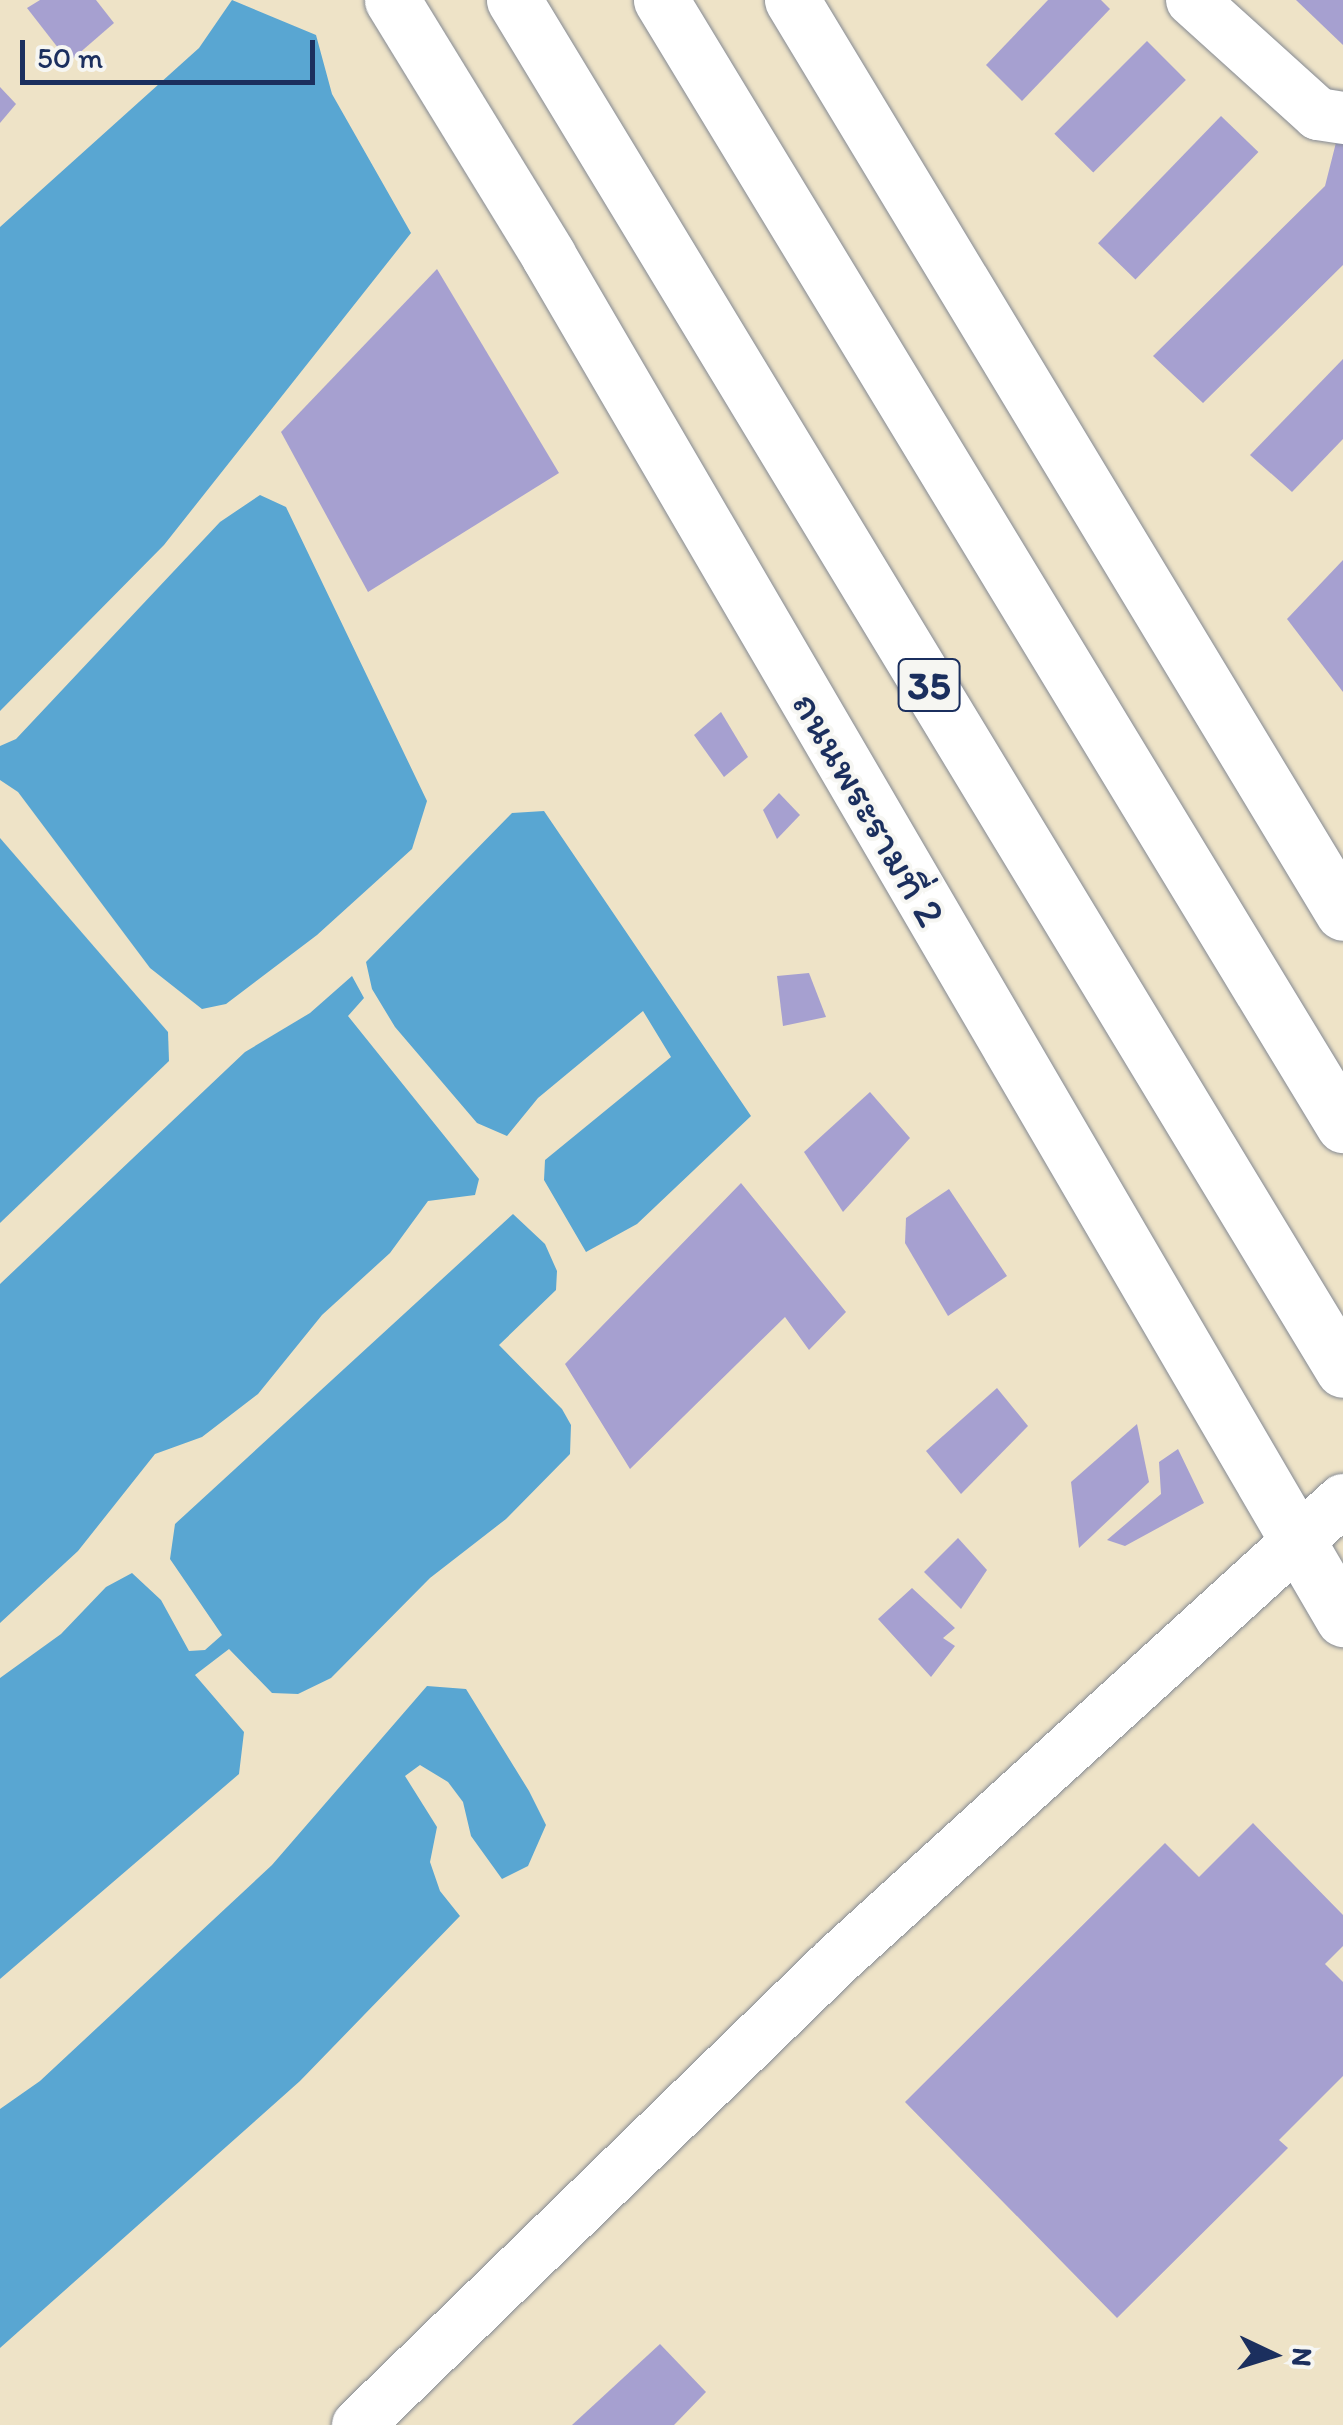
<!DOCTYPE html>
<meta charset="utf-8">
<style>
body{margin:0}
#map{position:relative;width:1343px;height:2425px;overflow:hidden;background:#eee3c7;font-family:Itim,"Playpen Sans Thai",sans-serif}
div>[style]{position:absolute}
.water>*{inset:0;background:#59a6d2}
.building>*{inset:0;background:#a6a0d0;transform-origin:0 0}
.roads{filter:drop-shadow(0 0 2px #848992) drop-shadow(0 0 2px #848992)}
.minor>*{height:52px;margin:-26px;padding:0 26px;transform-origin:26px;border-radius:26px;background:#fff}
.major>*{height:55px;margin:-27.5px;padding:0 27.5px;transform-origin:27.5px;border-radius:27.5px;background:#fff}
.highway>*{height:55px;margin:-27.5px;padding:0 27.5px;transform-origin:27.5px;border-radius:27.5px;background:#fff}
span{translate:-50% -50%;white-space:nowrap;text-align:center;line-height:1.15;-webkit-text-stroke:8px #f6f6f2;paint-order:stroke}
.shield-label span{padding:2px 8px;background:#f6f6f2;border:2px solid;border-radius:8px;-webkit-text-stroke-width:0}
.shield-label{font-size:40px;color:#1b2f5e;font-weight:700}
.street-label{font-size:42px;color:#1b2f5e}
.north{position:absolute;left:1223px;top:2305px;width:100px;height:100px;-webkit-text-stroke:8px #f6f6f2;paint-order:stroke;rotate:94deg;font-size:28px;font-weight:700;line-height:40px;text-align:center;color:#1b2f5e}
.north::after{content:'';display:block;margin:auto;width:35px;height:45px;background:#1b2f5e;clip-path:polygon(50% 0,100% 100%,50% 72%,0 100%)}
.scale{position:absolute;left:20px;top:40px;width:295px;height:45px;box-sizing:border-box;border:5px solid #1b2f5e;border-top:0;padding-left:12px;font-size:30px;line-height:35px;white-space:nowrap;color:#1b2f5e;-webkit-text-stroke:8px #f6f6f2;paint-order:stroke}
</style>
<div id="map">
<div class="water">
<i style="clip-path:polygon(232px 0,316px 35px,332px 94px,411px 233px,164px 545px,0 711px,0 227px,199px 48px)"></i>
<i style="clip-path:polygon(260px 495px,286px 507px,427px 801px,412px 849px,317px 935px,226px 1004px,202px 1009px,150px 968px,18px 792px,0 780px,0 746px,16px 739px,220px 522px)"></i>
<i style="clip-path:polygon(544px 811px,751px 1116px,637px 1224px,586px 1252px,544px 1180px,545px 1160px,671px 1057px,643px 1011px,538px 1098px,507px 1136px,477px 1123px,395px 1027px,372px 989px,366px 962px,512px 813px)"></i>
<i style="clip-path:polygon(0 838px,168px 1032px,169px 1061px,0 1223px)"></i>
<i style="clip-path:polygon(352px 976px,364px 998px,348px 1016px,479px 1179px,475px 1195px,428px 1201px,390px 1253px,322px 1315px,258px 1394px,202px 1437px,155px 1454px,78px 1551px,0 1623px,0 1284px,245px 1052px,310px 1013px)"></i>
<i style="clip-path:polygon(513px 1214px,545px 1244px,557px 1271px,556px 1290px,499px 1345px,562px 1409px,571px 1425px,570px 1454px,506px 1519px,430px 1578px,331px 1678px,298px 1694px,272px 1693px,229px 1649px,195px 1675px,244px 1732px,239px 1774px,0 1979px,0 1678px,61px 1634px,106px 1587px,132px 1573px,161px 1600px,189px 1651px,205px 1650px,222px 1635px,170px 1559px,175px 1524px)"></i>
<i style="clip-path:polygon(427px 1686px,466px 1689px,529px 1791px,546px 1825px,528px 1866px,502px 1879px,471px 1836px,463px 1802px,448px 1782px,420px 1765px,405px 1776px,437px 1827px,430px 1862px,440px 1891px,460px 1916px,300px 2081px,0 2348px,0 2109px,40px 2081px,272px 1865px)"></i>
</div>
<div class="building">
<i style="clip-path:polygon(40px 0,96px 0,114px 23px,69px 62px,27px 8px)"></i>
<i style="clip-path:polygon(1048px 0,1101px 0,1110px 9px,1022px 101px,986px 65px)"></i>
<i style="clip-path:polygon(1296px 0,1343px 0,1343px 45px)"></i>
<i style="left:1147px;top:41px;width:55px;height:131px;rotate:45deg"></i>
<i style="clip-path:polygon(0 87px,16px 104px,0 123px)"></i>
<i style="clip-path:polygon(1343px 115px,1343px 265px,1203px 403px,1153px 356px,1325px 186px)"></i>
<i style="left:1221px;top:116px;width:52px;height:177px;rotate:44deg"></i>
<i style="clip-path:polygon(437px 269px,559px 473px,368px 592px,281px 432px)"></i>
<i style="clip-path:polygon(1343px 359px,1343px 439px,1292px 492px,1250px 455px)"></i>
<i style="clip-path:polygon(1343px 560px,1343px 692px,1287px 619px)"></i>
<i style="clip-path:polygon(721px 712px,748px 757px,724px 777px,694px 735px)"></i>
<i style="clip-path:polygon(779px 793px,800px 815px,777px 839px,763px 810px)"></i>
<i style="clip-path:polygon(809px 973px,826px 1017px,783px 1026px,777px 976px)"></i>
<i style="clip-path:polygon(870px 1092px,910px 1138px,843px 1212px,804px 1152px)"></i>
<i style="clip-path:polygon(741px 1183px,846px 1312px,809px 1350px,785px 1317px,630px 1469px,565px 1364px)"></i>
<i style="clip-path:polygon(949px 1189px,1007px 1276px,948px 1316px,905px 1243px,906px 1218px)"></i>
<i style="clip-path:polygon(997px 1388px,1028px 1426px,961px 1494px,926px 1451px)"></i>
<i style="clip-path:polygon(1137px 1424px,1149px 1482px,1079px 1548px,1071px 1482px)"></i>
<i style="clip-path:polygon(1178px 1449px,1204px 1503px,1125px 1546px,1107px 1540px,1161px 1494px,1159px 1462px)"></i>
<i style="clip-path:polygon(958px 1538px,987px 1570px,961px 1609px,924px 1572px)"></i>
<i style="clip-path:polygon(912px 1588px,955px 1628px,943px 1638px,955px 1646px,931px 1677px,878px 1619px)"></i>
<i style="clip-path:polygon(1253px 1823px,1343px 1915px,1343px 1946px,1325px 1964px,1343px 1982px,1343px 2076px,1279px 2140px,1288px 2148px,1117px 2318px,905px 2102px,1165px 1843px,1199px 1877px)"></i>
<i style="clip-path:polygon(660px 2344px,706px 2392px,674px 2425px,572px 2425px)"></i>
</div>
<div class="roads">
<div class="minor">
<i style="left:1192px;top:0;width:170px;rotate:42.1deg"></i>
<i style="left:1318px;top:114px;width:25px;rotate:9deg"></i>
<i style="left:358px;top:2425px;width:668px;rotate:-44.15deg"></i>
<i style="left:837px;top:1960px;width:684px;rotate:-42.27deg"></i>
</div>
<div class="major">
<i style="left:392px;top:0;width:299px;rotate:58.5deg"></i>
<i style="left:548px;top:255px;width:1579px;rotate:59.76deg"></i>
<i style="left:792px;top:0;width:1066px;rotate:58.89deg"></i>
</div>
<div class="highway">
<i style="left:514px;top:0;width:1601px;rotate:58.82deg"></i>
<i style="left:661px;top:0;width:1316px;rotate:58.77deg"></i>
</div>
</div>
<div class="shield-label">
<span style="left:929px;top:685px">35</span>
</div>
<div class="street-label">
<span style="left:869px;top:809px;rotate:60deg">ถนนพระรามที่ 2</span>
</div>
<div class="north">N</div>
<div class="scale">50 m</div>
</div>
